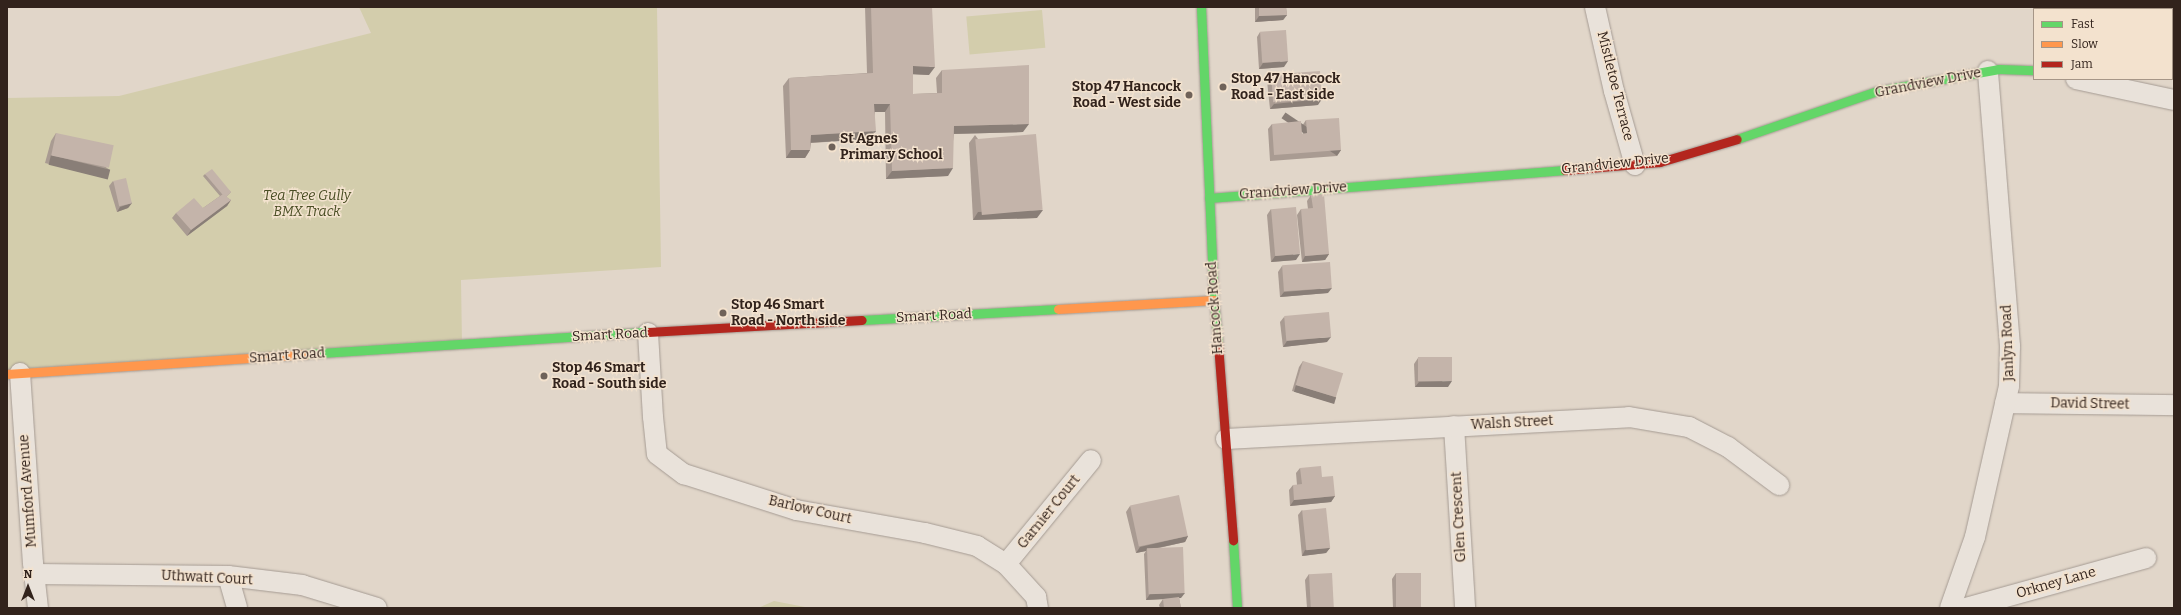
<!DOCTYPE html>
<style>
body{margin:0}
#map{position:relative;width:2181px;height:615px;overflow:hidden;background:#e1d6c9;font-family:Bitter,serif}
div>[style]{position:absolute}
.green>*{inset:0;background:#d3cdac;transform-origin:0 0}
.roads{filter:drop-shadow(0 0 1px #a59b93) drop-shadow(0 0 1px #a59b93)}
.street>*{height:20px;margin:-10px;padding:0 10px;transform-origin:10px;border-radius:10px;background:#e9e2da}
.fast>*{height:9px;margin:-4.5px;padding:0 4.5px;transform-origin:4.5px;border-radius:4.5px;background:#63d668}
.slow>*{height:9px;margin:-4.5px;padding:0 4.5px;transform-origin:4.5px;border-radius:4.5px;background:#ff974d}
.jam>*{height:9px;margin:-4.5px;padding:0 4.5px;transform-origin:4.5px;border-radius:4.5px;background:#b3261e}
.wall>*{inset:0;background:#a99b92}
.shaded-wall>*{inset:0;background:#897e77;transform-origin:0 0}
.building>*{inset:0;background:#c4b4aa;transform-origin:0 0}
.dots>*{width:11px;height:11px;translate:-50% -50%;box-sizing:border-box;border:2px solid #f3e2ce;border-radius:50%}
span{translate:-50% -50%;white-space:nowrap;text-align:center;line-height:1.15;-webkit-text-stroke:3px #f3e2ce;paint-order:stroke}
.poi-label{font-size:14px;color:#32231c;font-weight:700}
.left{translate:0 -50%;text-align:left}
.right{translate:-100% -50%;text-align:right}
.street-label{font-size:14px;color:#32231c}
.park-label{font-size:14px;color:#4a4e24;font-style:italic}
.frame{position:absolute;inset:0;border:8px solid #32231c;pointer-events:none}
.legend{position:absolute;left:2033px;top:8px;width:140px;height:72px;box-sizing:border-box;background:#f3e2ce;border:1px solid #a69687;margin:0;padding:5px 7px;list-style:none;font-size:12px;color:#32231c}
.legend li{display:flex;align-items:center;gap:8px;height:20px}
.legend b{width:20px;border:1px solid #a69687}
.north{position:absolute;left:8px;top:567px;width:40px;height:40px;-webkit-text-stroke:3px #f3e2ce;paint-order:stroke;rotate:0deg;font-size:11px;font-weight:700;line-height:16px;text-align:center;color:#32231c}
.north::after{content:'';display:block;margin:auto;width:14px;height:18px;background:#32231c;clip-path:polygon(50% 0,100% 100%,50% 72%,0 100%)}
</style>
<div id="map">
<div class="green">
<i style="clip-path:polygon(359px 7px,657px 7px,661px 267px,461px 280px,462px 344px,7px 374px,7px 98px,119px 96px,371px 33px)"></i>
<i style="left:1042px;top:10px;width:38px;height:76px;rotate:85deg"></i>
<i style="clip-path:polygon(774px 601px,810px 608px,758px 608px)"></i>
</div>
<div class="roads">
<div class="street">
<i style="left:1595px;top:7px;width:86px;rotate:77.3deg"></i>
<i style="left:1614px;top:91px;width:77px;rotate:74.2deg"></i>
<i style="left:2076px;top:79px;width:100px;rotate:12.1deg"></i>
<i style="left:648px;top:333px;width:84px;rotate:86.6deg"></i>
<i style="left:653px;top:417px;width:37px;rotate:84deg"></i>
<i style="left:657px;top:454px;width:34px;rotate:37deg"></i>
<i style="left:684px;top:474px;width:118px;rotate:17.8deg"></i>
<i style="left:796px;top:510px;width:131px;rotate:10.1deg"></i>
<i style="left:925px;top:533px;width:54px;rotate:14deg"></i>
<i style="left:977px;top:546px;width:34px;rotate:32deg"></i>
<i style="left:1006px;top:564px;width:45px;rotate:47.7deg"></i>
<i style="left:1036px;top:597px;width:11px;rotate:80deg"></i>
<i style="left:20px;top:373px;width:190px;rotate:86.1deg"></i>
<i style="left:33px;top:563px;width:45px;rotate:83.7deg"></i>
<i style="left:2005px;top:403px;width:169px;rotate:0.7deg"></i>
<i style="left:1454px;top:426px;width:182px;rotate:86.5deg"></i>
<i style="left:1226px;top:439px;width:404px;rotate:-3.1deg"></i>
<i style="left:1629px;top:417px;width:61px;rotate:9.5deg"></i>
<i style="left:1689px;top:427px;width:44px;rotate:27.1deg"></i>
<i style="left:1728px;top:447px;width:64px;rotate:36.7deg"></i>
<i style="left:1006px;top:564px;width:134px;rotate:-50.7deg"></i>
<i style="left:34px;top:574px;width:194px;rotate:0.6deg"></i>
<i style="left:228px;top:576px;width:75px;rotate:6.9deg"></i>
<i style="left:302px;top:585px;width:78px;rotate:17deg"></i>
<i style="left:228px;top:576px;width:33px;rotate:74deg"></i>
<i style="left:1950px;top:608px;width:75px;rotate:-70.6deg"></i>
<i style="left:1975px;top:537px;width:155px;rotate:-77.3deg"></i>
<i style="left:2009px;top:386px;width:40px;rotate:-88.6deg"></i>
<i style="left:2010px;top:346px;width:276px;rotate:-94.6deg"></i>
<i style="left:1966px;top:608px;width:187px;rotate:-15.5deg"></i>
</div>
<div class="fast">
<i style="left:1201px;top:7px;width:293px;rotate:87.5deg"></i>
<i style="left:1214px;top:300px;width:44px;rotate:84.8deg"></i>
<i style="left:1737px;top:139px;width:148px;rotate:-18.9deg"></i>
<i style="left:1877px;top:91px;width:124px;rotate:-10.2deg"></i>
<i style="left:1999px;top:69px;width:35px;rotate:2deg"></i>
<i style="left:1209px;top:198px;width:357px;rotate:-4.5deg"></i>
<i style="left:862px;top:320px;width:196px;rotate:-3.2deg"></i>
<i style="left:305px;top:354px;width:344px;rotate:-3.7deg"></i>
<i style="left:1233px;top:540px;width:68px;rotate:86.6deg"></i>
</div>
<div class="slow">
<i style="left:1058px;top:309px;width:156px;rotate:-3.3deg"></i>
<i style="left:7px;top:374px;width:299px;rotate:-3.8deg"></i>
</div>
<div class="jam">
<i style="left:1565px;top:170px;width:95px;rotate:-4.8deg"></i>
<i style="left:1660px;top:162px;width:80px;rotate:-16.6deg"></i>
<i style="left:648px;top:332px;width:214px;rotate:-3.2deg"></i>
<i style="left:1218px;top:344px;width:197px;rotate:85.6deg"></i>
</div>
</div>
<div class="wall">
<i style="clip-path:polygon(865px 7px,932px 7px,929px 75px,913px 74px,913px 94px,937px 93px,936px 78px,942px 70px,1023px 132px,954px 134px,948px 176px,886px 179px,885px 112px,875px 112px,871px 139px,811px 143px,810px 150px,805px 158px,786px 158px,783px 86px,789px 78px,867px 73px)"></i>
<i style="clip-path:polygon(1255px 7px,1286px 7px,1287px 15px,1283px 20px,1255px 22px)"></i>
<i style="clip-path:polygon(1260px 32px,1284px 67px,1259px 69px,1257px 37px)"></i>
<i style="clip-path:polygon(1271px 76px,1318px 105px,1270px 109px,1267px 81px)"></i>
<i style="clip-path:polygon(1306px 120px,1341px 150px,1337px 156px,1270px 161px,1268px 129px,1272px 124px,1303px 134px,1302px 126px)"></i>
<i style="clip-path:polygon(56px 133px,110px 170px,105px 178px,45px 163px,51px 141px)"></i>
<i style="clip-path:polygon(975px 135px,1037px 218px,973px 220px,969px 143px)"></i>
<i style="clip-path:polygon(205px 174px,231px 192px,226px 197px,231px 200px,227px 206px,187px 236px,172px 218px,176px 213px,203px 208px,220px 196px,203px 176px)"></i>
<i style="clip-path:polygon(113px 181px,132px 203px,128px 208px,117px 212px,109px 186px)"></i>
<i style="clip-path:polygon(1311px 195px,1329px 254px,1325px 260px,1302px 262px,1297px 215px,1301px 209px,1308px 209px,1307px 201px)"></i>
<i style="clip-path:polygon(1271px 209px,1296px 260px,1271px 262px,1267px 215px)"></i>
<i style="clip-path:polygon(1282px 266px,1328px 293px,1280px 297px,1278px 272px)"></i>
<i style="clip-path:polygon(1284px 317px,1327px 342px,1283px 347px,1280px 322px)"></i>
<i style="clip-path:polygon(1418px 358px,1448px 387px,1415px 387px,1414px 364px)"></i>
<i style="clip-path:polygon(1303px 361px,1336px 397px,1333px 403px,1292px 391px,1299px 367px)"></i>
<i style="clip-path:polygon(1300px 468px,1322px 477px,1335px 496px,1331px 502px,1290px 506px,1289px 490px,1293px 485px,1297px 485px,1296px 473px)"></i>
<i style="clip-path:polygon(1130px 506px,1188px 536px,1185px 542px,1159px 548px,1181px 598px,1179px 598px,1181px 608px,1160px 608px,1159px 605px,1163px 599px,1165px 599px,1146px 600px,1144px 554px,1146px 551px,1136px 553px,1126px 512px)"></i>
<i style="clip-path:polygon(1302px 510px,1330px 548px,1326px 553px,1302px 556px,1298px 515px)"></i>
<i style="clip-path:polygon(1396px 573px,1422px 608px,1393px 608px,1392px 579px)"></i>
<i style="clip-path:polygon(1309px 574px,1334px 608px,1307px 608px,1305px 580px)"></i>
</div>
<div class="shaded-wall">
<i style="clip-path:polygon(1287px 15px,1283px 20px,1255px 22px,1259px 16px)"></i>
<i style="clip-path:polygon(1288px 61px,1284px 67px,1259px 69px,1263px 63px)"></i>
<i style="clip-path:polygon(913px 66px,935px 67px,929px 75px,907px 74px)"></i>
<i style="clip-path:polygon(1322px 99px,1318px 105px,1270px 109px,1274px 104px)"></i>
<i style="clip-path:polygon(874px 104px,890px 104px,885px 112px,868px 112px)"></i>
<i style="clip-path:polygon(1029px 124px,1023px 132px,949px 134px,954px 126px)"></i>
<i style="clip-path:polygon(876px 131px,871px 139px,805px 143px,811px 135px)"></i>
<i style="clip-path:polygon(791px 150px,810px 150px,805px 158px,786px 158px)"></i>
<i style="left:1341px;top:150px;width:7px;height:67px;rotate:124deg"></i>
<i style="left:51px;top:155px;width:61px;height:10px;rotate:14deg"></i>
<i style="clip-path:polygon(953px 168px,948px 176px,886px 179px,892px 171px)"></i>
<i style="clip-path:polygon(231px 200px,227px 206px,187px 236px,191px 230px)"></i>
<i style="clip-path:polygon(132px 203px,128px 208px,117px 212px,120px 207px)"></i>
<i style="clip-path:polygon(1043px 210px,1037px 218px,973px 220px,978px 212px)"></i>
<i style="clip-path:polygon(1300px 254px,1296px 260px,1271px 262px,1275px 256px)"></i>
<i style="clip-path:polygon(1329px 254px,1325px 260px,1302px 262px,1305px 256px)"></i>
<i style="clip-path:polygon(1332px 288px,1328px 293px,1280px 297px,1284px 292px)"></i>
<i style="clip-path:polygon(1331px 337px,1327px 342px,1283px 347px,1287px 341px)"></i>
<i style="clip-path:polygon(1452px 381px,1448px 387px,1415px 387px,1419px 382px)"></i>
<i style="left:1296px;top:385px;width:42px;height:7px;rotate:17deg"></i>
<i style="clip-path:polygon(1335px 496px,1331px 502px,1290px 506px,1294px 500px)"></i>
<i style="clip-path:polygon(1188px 536px,1185px 542px,1148px 550px,1147px 548px,1146px 551px,1136px 553px,1140px 547px)"></i>
<i style="clip-path:polygon(1330px 548px,1326px 553px,1302px 556px,1305px 550px)"></i>
<i style="clip-path:polygon(1185px 593px,1181px 598px,1146px 600px,1150px 594px)"></i>
</div>
<div class="building">
<i style="clip-path:polygon(871px 7px,932px 7px,935px 67px,913px 66px,913px 94px,942px 93px,942px 70px,1029px 65px,1029px 124px,954px 126px,953px 168px,892px 171px,890px 104px,874px 104px,876px 131px,811px 135px,810px 150px,791px 150px,789px 78px,873px 73px)"></i>
<i style="clip-path:polygon(1259px 7px,1286px 7px,1287px 15px,1259px 16px)"></i>
<i style="left:1286px;top:30px;width:31px;height:26px;rotate:86deg"></i>
<i style="left:1320px;top:71px;width:28px;height:49px;rotate:86deg"></i>
<i style="clip-path:polygon(1339px 118px,1341px 150px,1274px 155px,1272px 124px,1301px 121px,1302px 134px,1307px 133px,1306px 120px)"></i>
<i style="left:56px;top:133px;width:59px;height:23px;rotate:12deg"></i>
<i style="left:1036px;top:134px;width:76px;height:61px;rotate:85deg"></i>
<i style="clip-path:polygon(212px 169px,231px 192px,226px 197px,222px 194px,205px 174px)"></i>
<i style="left:126px;top:178px;width:26px;height:13px;rotate:77deg"></i>
<i style="clip-path:polygon(223px 194px,231px 200px,191px 230px,176px 213px,194px 198px,203px 208px)"></i>
<i style="clip-path:polygon(1324px 194px,1329px 254px,1305px 256px,1301px 209px,1313px 208px,1311px 195px)"></i>
<i style="left:1296px;top:207px;width:47px;height:25px;rotate:85deg"></i>
<i style="left:1330px;top:262px;width:26px;height:48px;rotate:86deg"></i>
<i style="left:1329px;top:312px;width:25px;height:45px;rotate:85deg"></i>
<i style="left:1452px;top:357px;width:24px;height:34px;rotate:90deg"></i>
<i style="left:1303px;top:361px;width:42px;height:25px;rotate:17deg"></i>
<i style="clip-path:polygon(1321px 466px,1322px 477px,1333px 476px,1335px 496px,1294px 500px,1293px 485px,1302px 484px,1300px 468px)"></i>
<i style="left:1179px;top:495px;width:42px;height:50px;rotate:78deg"></i>
<i style="left:1326px;top:508px;width:40px;height:24px;rotate:84deg"></i>
<i style="left:1183px;top:547px;width:46px;height:36px;rotate:88deg"></i>
<i style="left:1332px;top:573px;width:35px;height:23px;rotate:87deg"></i>
<i style="left:1396px;top:573px;width:25px;height:35px"></i>
<i style="clip-path:polygon(1179px 597px,1181px 608px,1163px 608px,1164px 608px,1163px 599px)"></i>
</div>
<div class="dots">
<i style="left:1223px;top:87px;background:#6f6259"></i>
<i style="left:1189px;top:95px;background:#6f6259"></i>
<i style="left:832px;top:147px;background:#6f6259"></i>
<i style="left:723px;top:313px;background:#6f6259"></i>
<i style="left:544px;top:376px;background:#6f6259"></i>
</div>
<div class="poi-label">
<span class="left" style="left:1231px;top:87px">Stop 47 Hancock<br>Road - East side</span>
<span class="right" style="left:1181px;top:95px">Stop 47 Hancock<br>Road - West side</span>
<span class="left" style="left:840px;top:147px">St Agnes<br>Primary School</span>
<span class="left" style="left:731px;top:313px">Stop 46 Smart<br>Road - North side</span>
<span class="left" style="left:552px;top:376px">Stop 46 Smart<br>Road - South side</span>
</div>
<div class="street-label">
<span style="left:1928px;top:83px;rotate:-11deg">Grandview Drive</span>
<span style="left:1615px;top:86px;rotate:76deg">Mistletoe Terrace</span>
<span style="left:1615px;top:164px;rotate:-6deg">Grandview Drive</span>
<span style="left:1293px;top:191px;rotate:-4deg">Grandview Drive</span>
<span style="left:1215px;top:308px;rotate:-94deg">Hancock Road</span>
<span style="left:934px;top:316px;rotate:-3deg">Smart Road</span>
<span style="left:610px;top:335px;rotate:-3deg">Smart Road</span>
<span style="left:2008px;top:343px;rotate:-92deg">Janlyn Road</span>
<span style="left:287px;top:356px;rotate:-4deg">Smart Road</span>
<span style="left:2090px;top:404px;rotate:1deg">David Street</span>
<span style="left:1512px;top:423px;rotate:-3deg">Walsh Street</span>
<span style="left:28px;top:491px;rotate:-94deg">Mumford Avenue</span>
<span style="left:810px;top:510px;rotate:13deg">Barlow Court</span>
<span style="left:1049px;top:512px;rotate:-51deg">Garnier Court</span>
<span style="left:1459px;top:517px;rotate:-93deg">Glen Crescent</span>
<span style="left:207px;top:578px;rotate:3deg">Uthwatt Court</span>
<span style="left:2056px;top:583px;rotate:-16deg">Orkney Lane</span>
</div>
<div class="park-label">
<span style="left:307px;top:204px">Tea Tree Gully<br>BMX Track</span>
</div>
<div class="frame"></div>
<ul class="legend">
<li><b style="height:5px;background:#63d668"></b>Fast</li>
<li><b style="height:5px;background:#ff974d"></b>Slow</li>
<li><b style="height:5px;background:#b3261e"></b>Jam</li>
</ul>
<div class="north">N</div>
</div>
